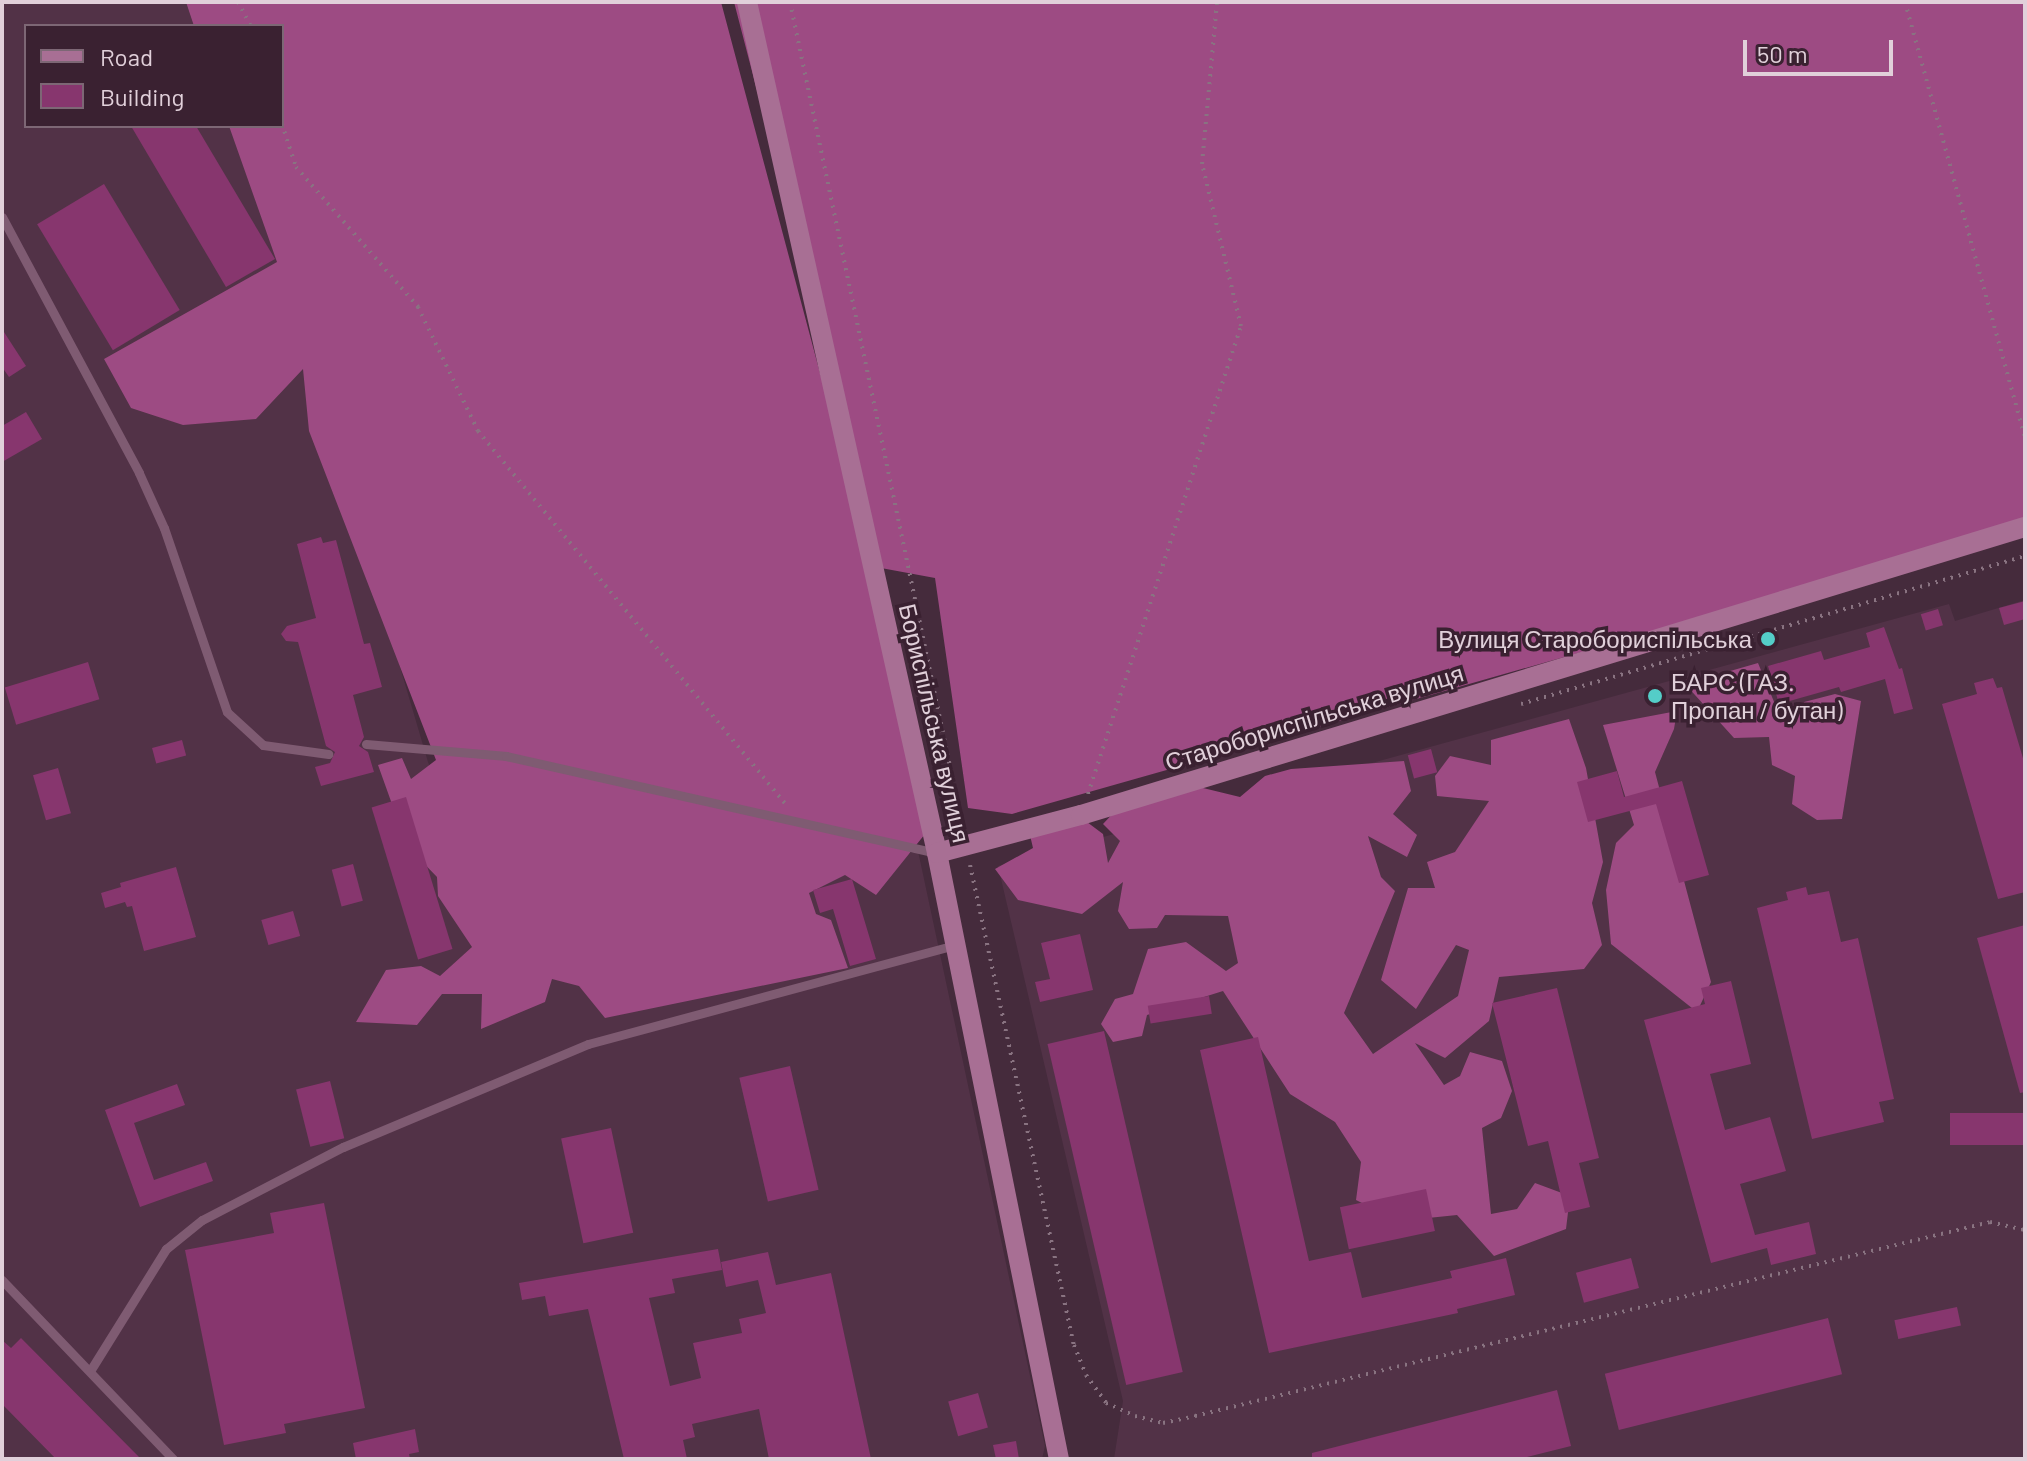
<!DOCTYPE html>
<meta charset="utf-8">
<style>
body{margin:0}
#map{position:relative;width:2027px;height:1461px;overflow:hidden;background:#452b3c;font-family:Barlow,sans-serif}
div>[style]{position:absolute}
.built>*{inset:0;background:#523247}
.forest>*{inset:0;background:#9d4b83}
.building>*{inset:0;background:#87366e;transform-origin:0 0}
.path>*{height:4px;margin-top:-2px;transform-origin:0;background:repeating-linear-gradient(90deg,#897381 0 2px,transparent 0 8px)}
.lane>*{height:9px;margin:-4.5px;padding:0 4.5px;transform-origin:4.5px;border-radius:4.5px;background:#7f5b72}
.secondary>*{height:20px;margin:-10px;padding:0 10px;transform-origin:10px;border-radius:10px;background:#a86f94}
.dots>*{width:22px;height:22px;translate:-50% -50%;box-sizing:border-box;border:4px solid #3a2131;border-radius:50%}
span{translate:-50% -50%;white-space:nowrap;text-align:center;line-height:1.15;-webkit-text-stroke:7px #3a2131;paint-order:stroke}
.poi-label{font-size:24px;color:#e1d0da}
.right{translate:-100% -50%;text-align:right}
.left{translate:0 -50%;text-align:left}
.street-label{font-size:24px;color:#e1d0da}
.frame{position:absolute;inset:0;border:4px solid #e1d0da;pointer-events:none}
.legend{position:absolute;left:24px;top:24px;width:260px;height:104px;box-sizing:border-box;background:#3a2131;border:2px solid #7d6775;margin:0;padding:10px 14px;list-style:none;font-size:24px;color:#e1d0da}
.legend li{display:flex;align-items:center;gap:16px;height:40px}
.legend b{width:40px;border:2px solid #7d6775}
.scale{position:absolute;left:1743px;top:40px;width:150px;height:36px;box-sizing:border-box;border:4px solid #e1d0da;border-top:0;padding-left:10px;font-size:24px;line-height:28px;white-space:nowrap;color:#e1d0da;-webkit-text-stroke:6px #3a2131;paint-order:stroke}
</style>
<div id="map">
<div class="built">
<i style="clip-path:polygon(2px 2px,205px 2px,212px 26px,26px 26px,26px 126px,241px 126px,428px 762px,505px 960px,918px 851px,1045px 1446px,1042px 1459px,2px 1459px)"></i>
<i style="clip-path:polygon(2025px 600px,2025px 1459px,1114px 1459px,1123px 1401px,998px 866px,1949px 604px,1955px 621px)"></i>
</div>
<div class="forest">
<i style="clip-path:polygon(186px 2px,721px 2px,836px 433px,925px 834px,876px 895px,845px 875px,809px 893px,816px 914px,831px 920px,848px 968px,605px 1018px,579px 986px,552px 979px,545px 1002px,481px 1029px,482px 994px,442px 994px,417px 1025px,356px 1022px,386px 970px,421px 966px,440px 976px,472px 947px,438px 896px,437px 877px,407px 846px,378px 765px,402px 758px,411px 779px,436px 760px,309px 431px,303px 369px,256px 419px,183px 425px,131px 408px,104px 359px,277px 262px,229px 126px,282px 126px,282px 26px,194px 26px)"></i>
<i style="clip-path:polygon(734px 2px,2025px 2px,2025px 521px,1726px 611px,1012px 814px,968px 808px,935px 578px,881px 568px)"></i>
<i style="clip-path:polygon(1758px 663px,1777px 709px,1835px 694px,1861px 701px,1842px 819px,1817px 820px,1792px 804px,1795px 776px,1772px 765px,1769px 737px,1734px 738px,1685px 684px)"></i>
<i style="clip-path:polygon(1677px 711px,1674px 729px,1655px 772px,1711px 982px,1697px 1012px,1611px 944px,1606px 890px,1616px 843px,1634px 825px,1603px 725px)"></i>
<i style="clip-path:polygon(1569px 719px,1586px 768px,1603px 862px,1592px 903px,1602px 945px,1584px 969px,1499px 977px,1489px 1021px,1445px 1058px,1415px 1043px,1444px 1085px,1460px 1076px,1470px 1052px,1502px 1061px,1512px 1091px,1501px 1118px,1482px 1128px,1491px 1214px,1517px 1209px,1535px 1183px,1570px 1196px,1566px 1229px,1494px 1256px,1457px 1215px,1428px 1218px,1378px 1211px,1356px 1200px,1361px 1162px,1335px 1122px,1290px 1094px,1223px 991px,1147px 1015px,1142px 1036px,1113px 1042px,1101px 1024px,1115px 999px,1133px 994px,1148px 949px,1186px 942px,1226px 971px,1238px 963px,1228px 916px,1165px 915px,1157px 928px,1129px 929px,1118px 911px,1123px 882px,1082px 914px,1018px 900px,995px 869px,1033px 848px,1029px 831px,1083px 819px,1103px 834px,1108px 863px,1120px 841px,1103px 824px,1118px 808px,1199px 787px,1240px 797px,1265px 776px,1291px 769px,1404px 761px,1411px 791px,1393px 814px,1417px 835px,1407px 857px,1368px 836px,1381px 877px,1395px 891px,1344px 1013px,1373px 1054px,1458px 996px,1469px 950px,1456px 945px,1416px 1009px,1381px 980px,1408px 888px,1435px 888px,1427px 862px,1455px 852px,1489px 801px,1437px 796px,1435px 776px,1450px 756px,1491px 765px,1491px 740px)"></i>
</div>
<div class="building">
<i style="clip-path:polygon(131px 126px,196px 126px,275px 259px,226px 287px)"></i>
<i style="left:104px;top:184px;width:147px;height:78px;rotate:59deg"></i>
<i style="clip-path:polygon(2px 329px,26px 366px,9px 377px,2px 367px)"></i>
<i style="clip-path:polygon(26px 412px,42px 439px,2px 462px,2px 426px)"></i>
<i style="clip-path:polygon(321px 537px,323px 543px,336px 540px,364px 644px,370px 643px,382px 687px,353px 695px,364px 737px,359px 746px,368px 752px,374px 772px,321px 786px,315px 767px,330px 763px,335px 752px,326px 746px,298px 642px,286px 641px,281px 634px,287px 626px,316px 618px,297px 544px)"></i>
<i style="clip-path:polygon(2025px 601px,2025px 619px,2004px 625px,1999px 608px)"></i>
<i style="left:1938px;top:609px;width:17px;height:18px;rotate:73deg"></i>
<i style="clip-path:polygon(1884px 627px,1899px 669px,1902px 668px,1913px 709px,1894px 714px,1885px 679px,1841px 692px,1839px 687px,1779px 704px,1768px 666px,1821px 651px,1824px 660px,1870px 647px,1866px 633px)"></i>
<i style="left:88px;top:662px;width:39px;height:87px;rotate:73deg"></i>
<i style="clip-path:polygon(1993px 678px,1997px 688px,2002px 687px,2025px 765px,2025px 892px,1998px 899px,1942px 704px,1977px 694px,1974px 683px)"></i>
<i style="left:182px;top:740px;width:16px;height:31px;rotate:75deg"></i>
<i style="left:1431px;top:749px;width:24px;height:24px;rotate:75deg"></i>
<i style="left:58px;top:768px;width:47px;height:26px;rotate:74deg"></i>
<i style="clip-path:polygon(1617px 771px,1624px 797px,1682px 781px,1709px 875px,1679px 883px,1656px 804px,1588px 822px,1577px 782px)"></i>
<i style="left:406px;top:797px;width:159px;height:36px;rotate:73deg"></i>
<i style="left:353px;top:864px;width:38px;height:22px;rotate:75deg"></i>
<i style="clip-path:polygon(176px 867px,196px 937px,144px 951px,132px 906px,127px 907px,125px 902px,105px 908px,101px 893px,121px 887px,120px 883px)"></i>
<i style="clip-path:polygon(852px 879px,876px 959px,850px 966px,833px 909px,820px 913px,813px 890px)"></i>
<i style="clip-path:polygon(1806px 887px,1808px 895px,1829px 891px,1841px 942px,1858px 938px,1894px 1099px,1879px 1102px,1884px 1122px,1812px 1139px,1757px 908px,1788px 900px,1786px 892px)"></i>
<i style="left:293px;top:911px;width:26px;height:33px;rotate:74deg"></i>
<i style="clip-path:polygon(2025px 925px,2025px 1092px,2020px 1093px,1977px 938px)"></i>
<i style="clip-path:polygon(1080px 934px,1093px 990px,1040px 1002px,1035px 982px,1050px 979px,1041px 943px)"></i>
<i style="clip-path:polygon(1731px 981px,1751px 1064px,1710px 1074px,1725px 1130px,1770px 1117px,1786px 1171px,1740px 1184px,1755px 1235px,1809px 1222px,1816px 1254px,1771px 1265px,1767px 1248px,1711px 1263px,1644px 1020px,1705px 1004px,1701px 988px)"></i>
<i style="clip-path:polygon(1557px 988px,1599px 1158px,1579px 1163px,1590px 1207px,1565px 1213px,1548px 1141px,1528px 1146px,1492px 1003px)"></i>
<i style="left:1209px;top:996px;width:18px;height:62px;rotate:81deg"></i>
<i style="left:1104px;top:1031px;width:350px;height:58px;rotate:77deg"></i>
<i style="clip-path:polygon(1258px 1037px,1309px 1261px,1351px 1252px,1362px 1298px,1452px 1278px,1450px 1271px,1506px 1258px,1515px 1295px,1457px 1309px,1458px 1313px,1269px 1353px,1200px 1050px)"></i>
<i style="left:790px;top:1066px;width:127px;height:52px;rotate:77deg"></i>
<i style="left:330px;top:1081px;width:59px;height:35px;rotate:76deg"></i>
<i style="clip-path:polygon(177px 1084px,185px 1105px,134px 1123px,154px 1180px,206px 1162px,213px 1181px,140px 1207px,105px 1110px)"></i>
<i style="left:2025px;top:1113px;width:32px;height:75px;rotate:90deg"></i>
<i style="left:611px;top:1128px;width:107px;height:51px;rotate:78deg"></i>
<i style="left:1426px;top:1189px;width:43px;height:88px;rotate:78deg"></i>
<i style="clip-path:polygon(324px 1203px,365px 1408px,284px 1424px,286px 1433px,224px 1445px,185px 1250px,274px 1233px,270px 1213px)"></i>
<i style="clip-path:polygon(718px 1249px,722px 1270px,672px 1279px,675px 1293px,649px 1298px,670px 1386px,701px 1378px,693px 1343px,742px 1333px,739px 1319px,766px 1313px,758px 1280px,726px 1287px,721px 1262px,768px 1252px,776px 1285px,831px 1273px,871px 1459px,769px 1459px,759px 1409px,692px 1424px,695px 1437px,683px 1440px,687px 1459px,624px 1459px,588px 1309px,549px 1316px,545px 1296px,522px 1300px,519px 1283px)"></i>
<i style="left:1631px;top:1258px;width:31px;height:57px;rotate:75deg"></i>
<i style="left:1957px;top:1307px;width:19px;height:64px;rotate:78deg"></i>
<i style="left:1828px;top:1318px;width:58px;height:230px;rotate:76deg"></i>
<i style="clip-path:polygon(21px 1338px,141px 1459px,56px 1459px,2px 1404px,2px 1340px,11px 1348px)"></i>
<i style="clip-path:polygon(1557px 1390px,1571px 1446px,1519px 1459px,1312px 1459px,1312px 1453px)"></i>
<i style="left:978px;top:1393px;width:36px;height:31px;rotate:74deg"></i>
<i style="clip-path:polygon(415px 1429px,419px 1452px,409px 1454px,410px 1459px,356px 1459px,353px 1443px)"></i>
<i style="clip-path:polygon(1016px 1441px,1019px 1459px,996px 1459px,993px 1445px)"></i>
</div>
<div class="path">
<i style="left:238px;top:2px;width:27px;rotate:62deg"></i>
<i style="left:790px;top:2px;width:845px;rotate:78.18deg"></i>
<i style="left:1905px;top:2px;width:453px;rotate:74.6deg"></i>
<i style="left:282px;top:124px;width:45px;rotate:72deg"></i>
<i style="left:296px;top:167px;width:186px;rotate:48.9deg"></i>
<i style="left:418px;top:307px;width:138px;rotate:64.2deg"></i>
<i style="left:478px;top:431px;width:484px;rotate:50.5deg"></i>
<i style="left:1521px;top:704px;width:525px;rotate:-16.36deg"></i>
<i style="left:1088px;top:794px;width:492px;rotate:-71.9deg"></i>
<i style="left:1241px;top:326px;width:167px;rotate:-103.5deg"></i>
<i style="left:1202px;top:164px;width:163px;rotate:-84.7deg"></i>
<i style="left:970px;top:865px;width:491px;rotate:77.8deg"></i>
<i style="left:1074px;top:1345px;width:32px;rotate:68deg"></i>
<i style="left:1086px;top:1375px;width:34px;rotate:54deg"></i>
<i style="left:1106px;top:1403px;width:32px;rotate:24deg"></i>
<i style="left:1135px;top:1416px;width:29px;rotate:14deg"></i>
<i style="left:1163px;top:1423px;width:33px;rotate:-12deg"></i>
<i style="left:1195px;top:1416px;width:818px;rotate:-13.71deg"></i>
<i style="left:1990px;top:1222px;width:36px;rotate:13deg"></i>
</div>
<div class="lane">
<i style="left:2px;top:217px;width:290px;rotate:61.8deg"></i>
<i style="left:139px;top:473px;width:60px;rotate:65.6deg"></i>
<i style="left:164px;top:528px;width:194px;rotate:71.1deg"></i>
<i style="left:227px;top:712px;width:49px;rotate:42.5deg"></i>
<i style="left:263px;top:745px;width:66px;rotate:7.9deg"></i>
<i style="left:366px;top:744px;width:141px;rotate:4.9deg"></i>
<i style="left:506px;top:756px;width:442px;rotate:12.7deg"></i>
<i style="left:2px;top:1280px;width:248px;rotate:46.3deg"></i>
<i style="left:90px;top:1371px;width:144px;rotate:-58.1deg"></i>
<i style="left:166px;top:1249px;width:46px;rotate:-38.9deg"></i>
<i style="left:202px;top:1220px;width:159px;rotate:-27.4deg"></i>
<i style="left:343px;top:1147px;width:266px;rotate:-22.8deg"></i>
<i style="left:588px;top:1044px;width:381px;rotate:-15.1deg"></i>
</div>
<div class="secondary">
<i style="left:747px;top:2px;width:872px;rotate:77.41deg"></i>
<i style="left:937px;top:853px;width:618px;rotate:78.62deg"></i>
<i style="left:937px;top:853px;width:149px;rotate:-14.8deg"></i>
<i style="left:1081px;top:815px;width:987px;rotate:-16.97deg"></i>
</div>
<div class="dots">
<i style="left:1768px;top:639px;background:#54cdc8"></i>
<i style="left:1655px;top:696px;background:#54cdc8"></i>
</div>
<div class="poi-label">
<span class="right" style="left:1752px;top:639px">Вулиця Старобориспільська</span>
<span class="left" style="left:1671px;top:696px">БАРС (ГАЗ.<br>Пропан / бутан)</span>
</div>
<div class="street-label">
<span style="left:1314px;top:717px;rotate:-17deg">Старобориспільська вулиця</span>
<span style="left:935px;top:723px;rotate:77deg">Бориспільська вулиця</span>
</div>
<div class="frame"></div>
<ul class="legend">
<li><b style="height:10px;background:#a86f94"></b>Road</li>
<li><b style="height:22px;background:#87366e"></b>Building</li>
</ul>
<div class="scale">50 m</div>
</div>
